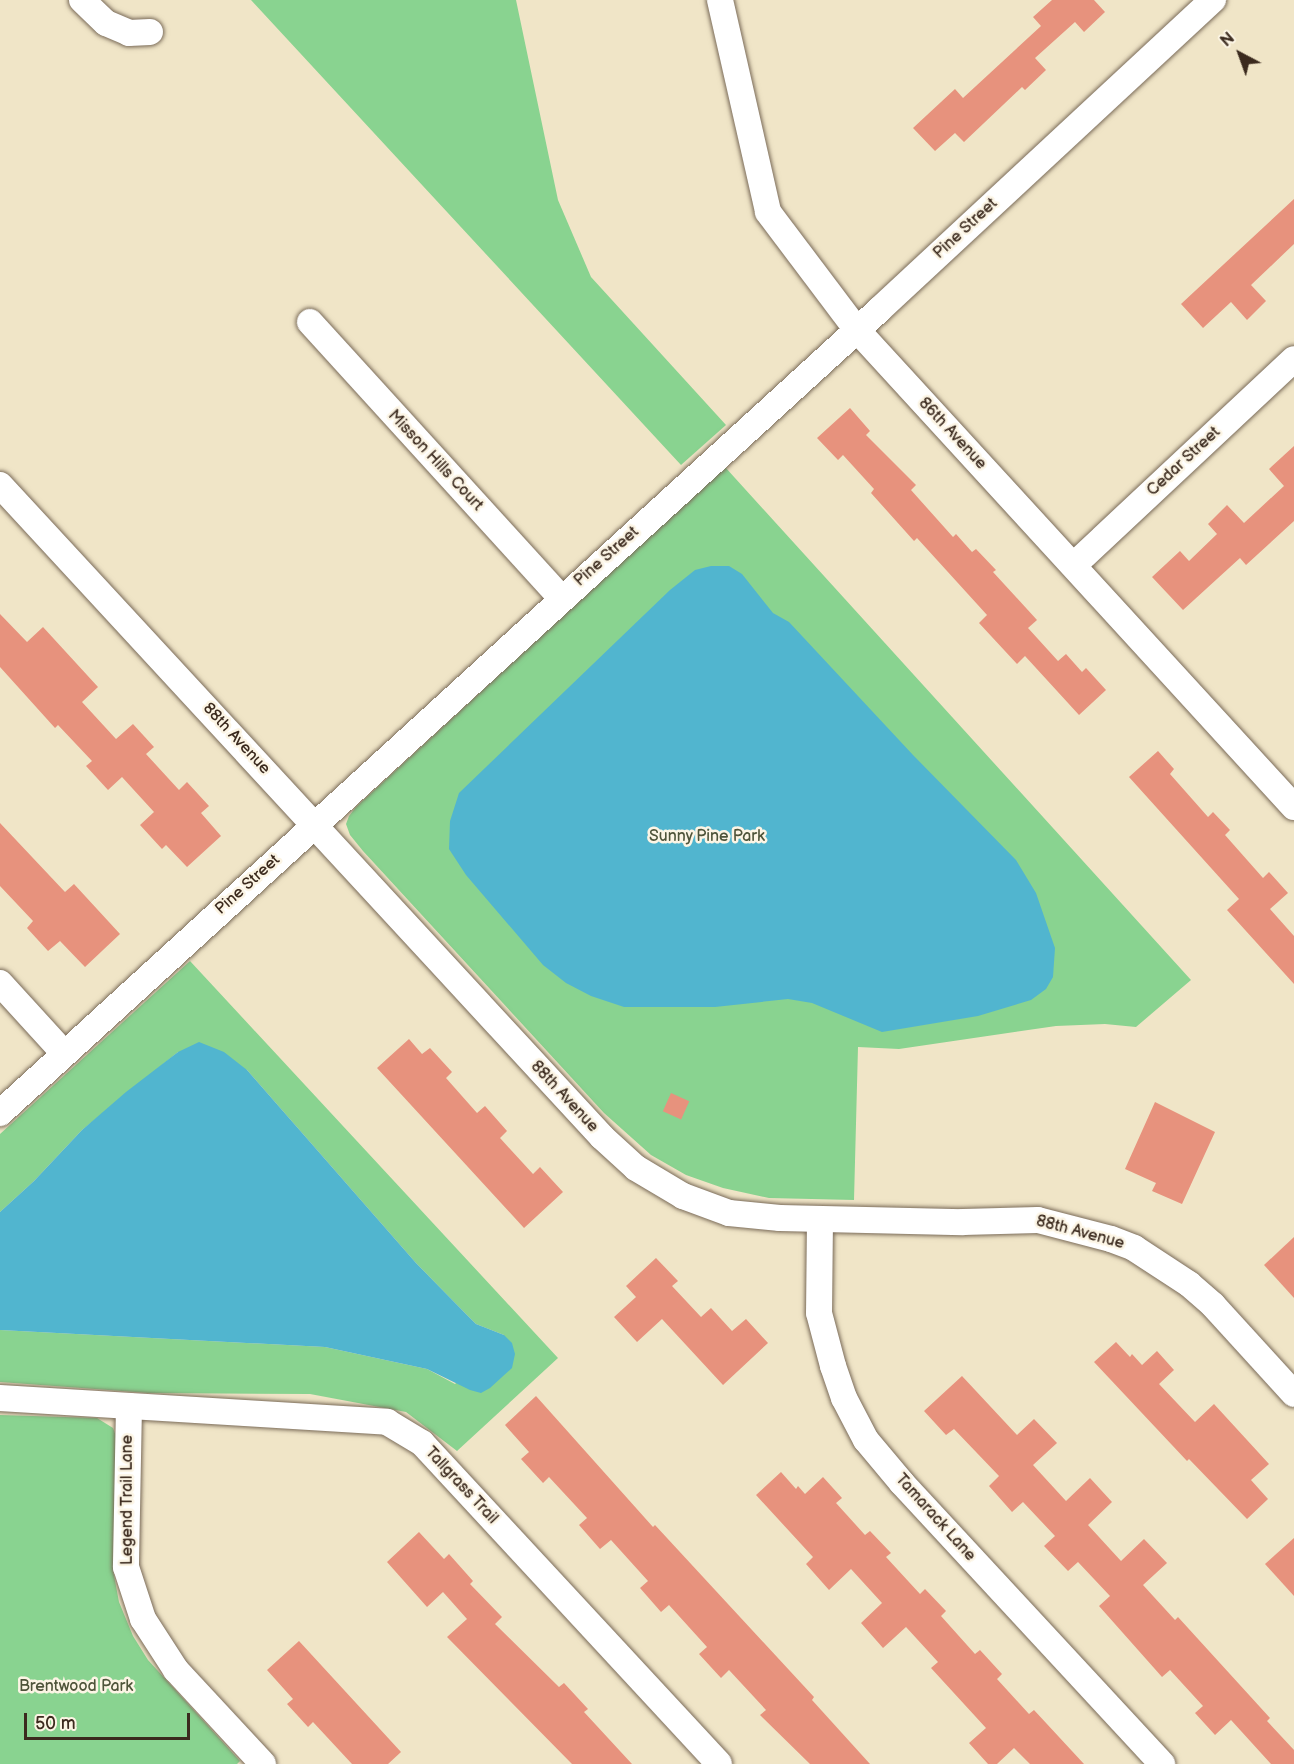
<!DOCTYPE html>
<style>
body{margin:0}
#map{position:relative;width:1294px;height:1764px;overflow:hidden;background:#f0e5c7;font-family:"Balsamiq Sans",sans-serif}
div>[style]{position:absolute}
.green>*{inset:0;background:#89d390}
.water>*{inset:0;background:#51b5cf}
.building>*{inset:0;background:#e7927d;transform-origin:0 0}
.roads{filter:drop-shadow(0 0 2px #7a6b59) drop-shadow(0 0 2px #7a6b59)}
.street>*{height:26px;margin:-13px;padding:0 13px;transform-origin:13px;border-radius:13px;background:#fff}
span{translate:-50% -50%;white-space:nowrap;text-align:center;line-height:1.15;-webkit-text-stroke:5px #fcf5e5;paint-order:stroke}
.street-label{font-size:16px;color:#3b2a1e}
.park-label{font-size:16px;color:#4e543a}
.north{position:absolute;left:1210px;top:24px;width:60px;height:60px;-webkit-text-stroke:4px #fcf5e5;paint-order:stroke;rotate:319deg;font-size:16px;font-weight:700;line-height:24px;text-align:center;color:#3b2a1e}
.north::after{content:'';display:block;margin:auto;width:21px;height:27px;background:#3b2a1e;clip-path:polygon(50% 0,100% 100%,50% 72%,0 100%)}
.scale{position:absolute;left:24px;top:1713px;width:166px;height:27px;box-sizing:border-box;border:3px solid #3b2a1e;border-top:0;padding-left:8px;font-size:18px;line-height:21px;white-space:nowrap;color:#3b2a1e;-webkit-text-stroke:4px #fcf5e5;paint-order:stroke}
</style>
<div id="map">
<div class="green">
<i style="clip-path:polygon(251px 0,516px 0,558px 200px,591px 277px,726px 425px,681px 465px)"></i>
<i style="clip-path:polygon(725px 467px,1191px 980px,1136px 1027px,1105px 1024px,1056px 1026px,899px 1049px,858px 1047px,854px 1200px,769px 1198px,723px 1188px,686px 1175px,651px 1155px,604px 1113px,363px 851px,350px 835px,346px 824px,349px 816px,356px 807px)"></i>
<i style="clip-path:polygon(190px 961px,558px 1358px,457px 1451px,406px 1412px,310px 1394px,149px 1393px,0 1382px,0 1330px,325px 1347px,427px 1369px,455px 1384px,504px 1335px,476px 1324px,464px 1312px,416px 1263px,247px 1070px,178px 1052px,82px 1130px,34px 1181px,0 1212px,0 1134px)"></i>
<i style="clip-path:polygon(0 1415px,97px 1418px,113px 1428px,116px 1436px,113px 1570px,119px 1602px,133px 1636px,148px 1660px,240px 1761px,237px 1764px,0 1764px)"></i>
</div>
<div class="water">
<i style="clip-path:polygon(711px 566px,729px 566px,742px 574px,773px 613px,789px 622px,913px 755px,1016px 860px,1036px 893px,1055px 948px,1053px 977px,1046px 989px,1031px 1000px,978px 1016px,882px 1032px,812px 1003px,788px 999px,715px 1007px,624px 1007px,591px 996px,566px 983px,543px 965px,466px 875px,449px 849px,450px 821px,459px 793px,670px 590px,695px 570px)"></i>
<i style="clip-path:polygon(199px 1042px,224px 1052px,247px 1070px,416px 1263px,464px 1312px,476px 1324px,504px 1335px,512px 1343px,515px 1354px,512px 1368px,490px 1388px,481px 1393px,470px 1390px,427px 1369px,325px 1347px,0 1330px,0 1212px,34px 1181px,82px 1130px,126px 1092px,178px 1052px)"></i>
</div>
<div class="building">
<i style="clip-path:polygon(1052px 0,1094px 0,1105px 12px,1084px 32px,1075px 22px,1035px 58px,1046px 70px,1025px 90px,1022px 87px,964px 142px,955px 133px,935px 151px,913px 128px,955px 89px,963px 98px,1041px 26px,1033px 17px)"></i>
<i style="clip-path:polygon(1294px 199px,1294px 244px,1251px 285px,1266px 301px,1247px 320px,1231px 302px,1203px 328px,1181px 304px)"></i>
<i style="clip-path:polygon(850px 408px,870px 431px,866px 435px,916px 485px,911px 490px,953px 537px,956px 534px,972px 552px,976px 549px,996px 570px,993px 572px,1037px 620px,1028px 628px,1058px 661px,1066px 654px,1082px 672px,1086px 668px,1106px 690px,1079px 715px,1025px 656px,1017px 664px,979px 623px,987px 615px,917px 538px,914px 541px,871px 493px,874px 489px,843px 455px,838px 460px,817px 438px)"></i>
<i style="clip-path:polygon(1294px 446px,1294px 521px,1246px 565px,1240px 558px,1183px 610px,1152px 577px,1180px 551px,1189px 561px,1217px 534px,1208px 524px,1227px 505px,1244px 523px,1284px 486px,1269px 469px)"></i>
<i style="clip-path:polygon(0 614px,27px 642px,43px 627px,98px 687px,82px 702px,116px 739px,133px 724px,154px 747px,146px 754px,179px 790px,187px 782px,209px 806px,201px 813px,221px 836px,187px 867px,166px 845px,162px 849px,140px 825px,154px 812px,122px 777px,108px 790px,86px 766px,92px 761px,58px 725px,55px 728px,0 667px)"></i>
<i style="clip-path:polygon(1158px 751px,1174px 769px,1170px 774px,1208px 817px,1213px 812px,1230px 830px,1225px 835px,1263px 878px,1269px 872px,1288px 893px,1270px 909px,1294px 936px,1294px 984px,1227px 910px,1239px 899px,1129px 777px)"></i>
<i style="clip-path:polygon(0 823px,65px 892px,74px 884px,120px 934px,85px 967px,60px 941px,48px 951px,27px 928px,33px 921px,0 886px)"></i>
<i style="clip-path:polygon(409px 1039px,422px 1054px,430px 1048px,452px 1072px,446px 1078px,477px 1113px,485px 1106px,507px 1131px,500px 1138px,533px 1174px,540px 1167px,563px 1192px,524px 1228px,377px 1068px)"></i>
<i style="left:671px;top:1093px;width:20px;height:20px;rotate:24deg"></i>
<i style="clip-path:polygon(1155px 1102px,1215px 1132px,1182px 1204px,1152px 1191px,1156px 1183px,1125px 1169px)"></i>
<i style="clip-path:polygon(1294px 1237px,1294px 1298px,1264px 1265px)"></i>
<i style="clip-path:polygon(656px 1258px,678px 1281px,672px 1286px,701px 1317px,711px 1308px,732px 1331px,746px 1319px,768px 1343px,723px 1385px,662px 1319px,637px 1342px,614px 1317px,636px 1297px,626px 1286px)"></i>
<i style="clip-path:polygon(1116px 1342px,1130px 1357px,1132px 1354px,1142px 1365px,1157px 1351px,1174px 1370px,1159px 1384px,1195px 1422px,1214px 1404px,1269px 1464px,1251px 1480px,1268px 1499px,1247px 1519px,1189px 1459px,1187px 1461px,1094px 1362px)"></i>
<i style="clip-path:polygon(962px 1376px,1017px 1435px,1034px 1419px,1057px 1443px,1033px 1465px,1066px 1501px,1090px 1478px,1112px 1502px,1088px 1525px,1121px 1561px,1144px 1539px,1167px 1563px,1143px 1585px,1175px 1620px,1178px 1617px,1270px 1718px,1267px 1721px,1294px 1750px,1294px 1764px,1271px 1764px,1231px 1720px,1215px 1735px,1195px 1713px,1203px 1706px,1170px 1670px,1162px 1677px,1099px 1606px,1110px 1596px,1078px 1562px,1068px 1571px,1044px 1546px,1055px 1536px,1023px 1502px,1012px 1512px,989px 1486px,999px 1476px,954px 1429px,946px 1435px,924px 1411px)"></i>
<i style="clip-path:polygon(536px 1396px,653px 1527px,655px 1525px,814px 1697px,812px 1700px,870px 1764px,810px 1764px,760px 1715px,766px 1710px,729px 1670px,721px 1678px,699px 1654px,707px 1647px,669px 1605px,661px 1612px,640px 1588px,648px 1581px,611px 1540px,600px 1549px,579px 1525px,587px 1518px,549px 1477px,543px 1483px,521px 1459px,529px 1452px,505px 1425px)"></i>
<i style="clip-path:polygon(781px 1472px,796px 1489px,798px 1486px,805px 1494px,823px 1477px,842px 1498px,836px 1503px,865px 1535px,870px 1531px,891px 1553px,886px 1557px,920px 1594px,925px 1589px,946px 1611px,941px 1616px,975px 1654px,980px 1650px,1002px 1674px,997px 1679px,1029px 1714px,1034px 1710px,1084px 1764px,1030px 1764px,1014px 1748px,997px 1764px,988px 1764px,969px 1743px,986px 1728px,931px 1668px,938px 1662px,906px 1627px,883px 1648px,861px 1623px,882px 1603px,851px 1569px,829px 1590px,806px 1564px,813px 1557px,756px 1495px)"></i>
<i style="clip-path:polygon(419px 1532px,444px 1559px,449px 1554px,473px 1581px,470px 1584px,502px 1617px,495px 1624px,559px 1687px,564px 1683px,588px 1709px,584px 1712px,632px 1764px,572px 1764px,447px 1637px,467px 1619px,443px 1592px,427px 1607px,387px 1562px)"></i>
<i style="clip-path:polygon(1294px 1538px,1294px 1596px,1265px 1564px)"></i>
<i style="clip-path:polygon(299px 1641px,401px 1752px,388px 1764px,352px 1764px,313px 1722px,308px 1727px,287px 1704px,293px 1699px,267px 1670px)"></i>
</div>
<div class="roads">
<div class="street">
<i style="left:82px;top:0;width:33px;rotate:44deg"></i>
<i style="left:106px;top:23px;width:25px;rotate:23deg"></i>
<i style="left:129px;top:33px;width:21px;rotate:-3deg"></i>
<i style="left:720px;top:0;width:217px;rotate:77.2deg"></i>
<i style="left:768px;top:212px;width:148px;rotate:53deg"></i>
<i style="left:857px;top:330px;width:647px;rotate:47.51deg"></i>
<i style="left:310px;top:322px;width:374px;rotate:47.7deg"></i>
<i style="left:0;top:485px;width:887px;rotate:47.28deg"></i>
<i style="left:602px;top:1137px;width:46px;rotate:42.4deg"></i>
<i style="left:636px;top:1168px;width:55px;rotate:30.8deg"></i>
<i style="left:683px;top:1196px;width:49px;rotate:20.3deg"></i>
<i style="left:729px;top:1213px;width:51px;rotate:5.6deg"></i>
<i style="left:780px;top:1218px;width:183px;rotate:1.3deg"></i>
<i style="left:963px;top:1222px;width:75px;rotate:-1.5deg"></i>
<i style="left:1038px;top:1220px;width:75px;rotate:14.6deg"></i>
<i style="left:1111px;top:1239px;width:25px;rotate:21deg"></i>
<i style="left:1134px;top:1248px;width:66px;rotate:33.2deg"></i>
<i style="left:1189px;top:1284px;width:32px;rotate:41deg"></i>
<i style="left:1213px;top:1305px;width:120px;rotate:47.7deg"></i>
<i style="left:1074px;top:565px;width:301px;rotate:-43.1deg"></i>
<i style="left:0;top:983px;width:95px;rotate:47.6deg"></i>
<i style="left:0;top:1113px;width:1191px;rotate:-42.41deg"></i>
<i style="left:879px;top:310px;width:456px;rotate:-42.9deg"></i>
<i style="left:820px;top:1219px;width:94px;rotate:90.6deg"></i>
<i style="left:819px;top:1313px;width:55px;rotate:75.2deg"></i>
<i style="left:833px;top:1366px;width:34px;rotate:71deg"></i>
<i style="left:844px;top:1398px;width:47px;rotate:62.4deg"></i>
<i style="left:866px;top:1440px;width:56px;rotate:50.1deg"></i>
<i style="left:902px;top:1483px;width:383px;rotate:47.2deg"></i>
<i style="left:0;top:1398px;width:388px;rotate:3.5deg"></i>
<i style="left:387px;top:1422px;width:41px;rotate:31deg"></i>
<i style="left:422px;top:1443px;width:437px;rotate:47.2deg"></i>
<i style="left:129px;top:1406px;width:161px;rotate:91.1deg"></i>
<i style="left:126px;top:1567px;width:55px;rotate:71.9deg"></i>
<i style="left:143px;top:1619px;width:61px;rotate:57.1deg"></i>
<i style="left:176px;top:1670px;width:128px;rotate:47.2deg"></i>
</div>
</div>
<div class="street-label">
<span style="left:966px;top:229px;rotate:-43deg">Pine Street</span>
<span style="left:952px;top:434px;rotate:47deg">86th Avenue</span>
<span style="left:435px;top:461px;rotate:47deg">Misson Hills Court</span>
<span style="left:1184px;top:462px;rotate:-43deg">Cedar Street</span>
<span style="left:607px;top:557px;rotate:-42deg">Pine Street</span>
<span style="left:236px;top:739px;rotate:47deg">88th Avenue</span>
<span style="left:248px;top:885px;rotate:-42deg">Pine Street</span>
<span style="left:564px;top:1097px;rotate:47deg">88th Avenue</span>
<span style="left:1080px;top:1233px;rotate:15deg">88th Avenue</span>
<span style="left:461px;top:1486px;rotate:47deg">Tallgrass Trail</span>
<span style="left:128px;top:1500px;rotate:-90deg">Legend Trail Lane</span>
<span style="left:935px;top:1518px;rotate:48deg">Tamarack Lane</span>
</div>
<div class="park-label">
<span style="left:707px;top:837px">Sunny Pine Park</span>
<span style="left:76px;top:1687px">Brentwood Park</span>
</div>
<div class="north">N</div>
<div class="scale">50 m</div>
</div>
